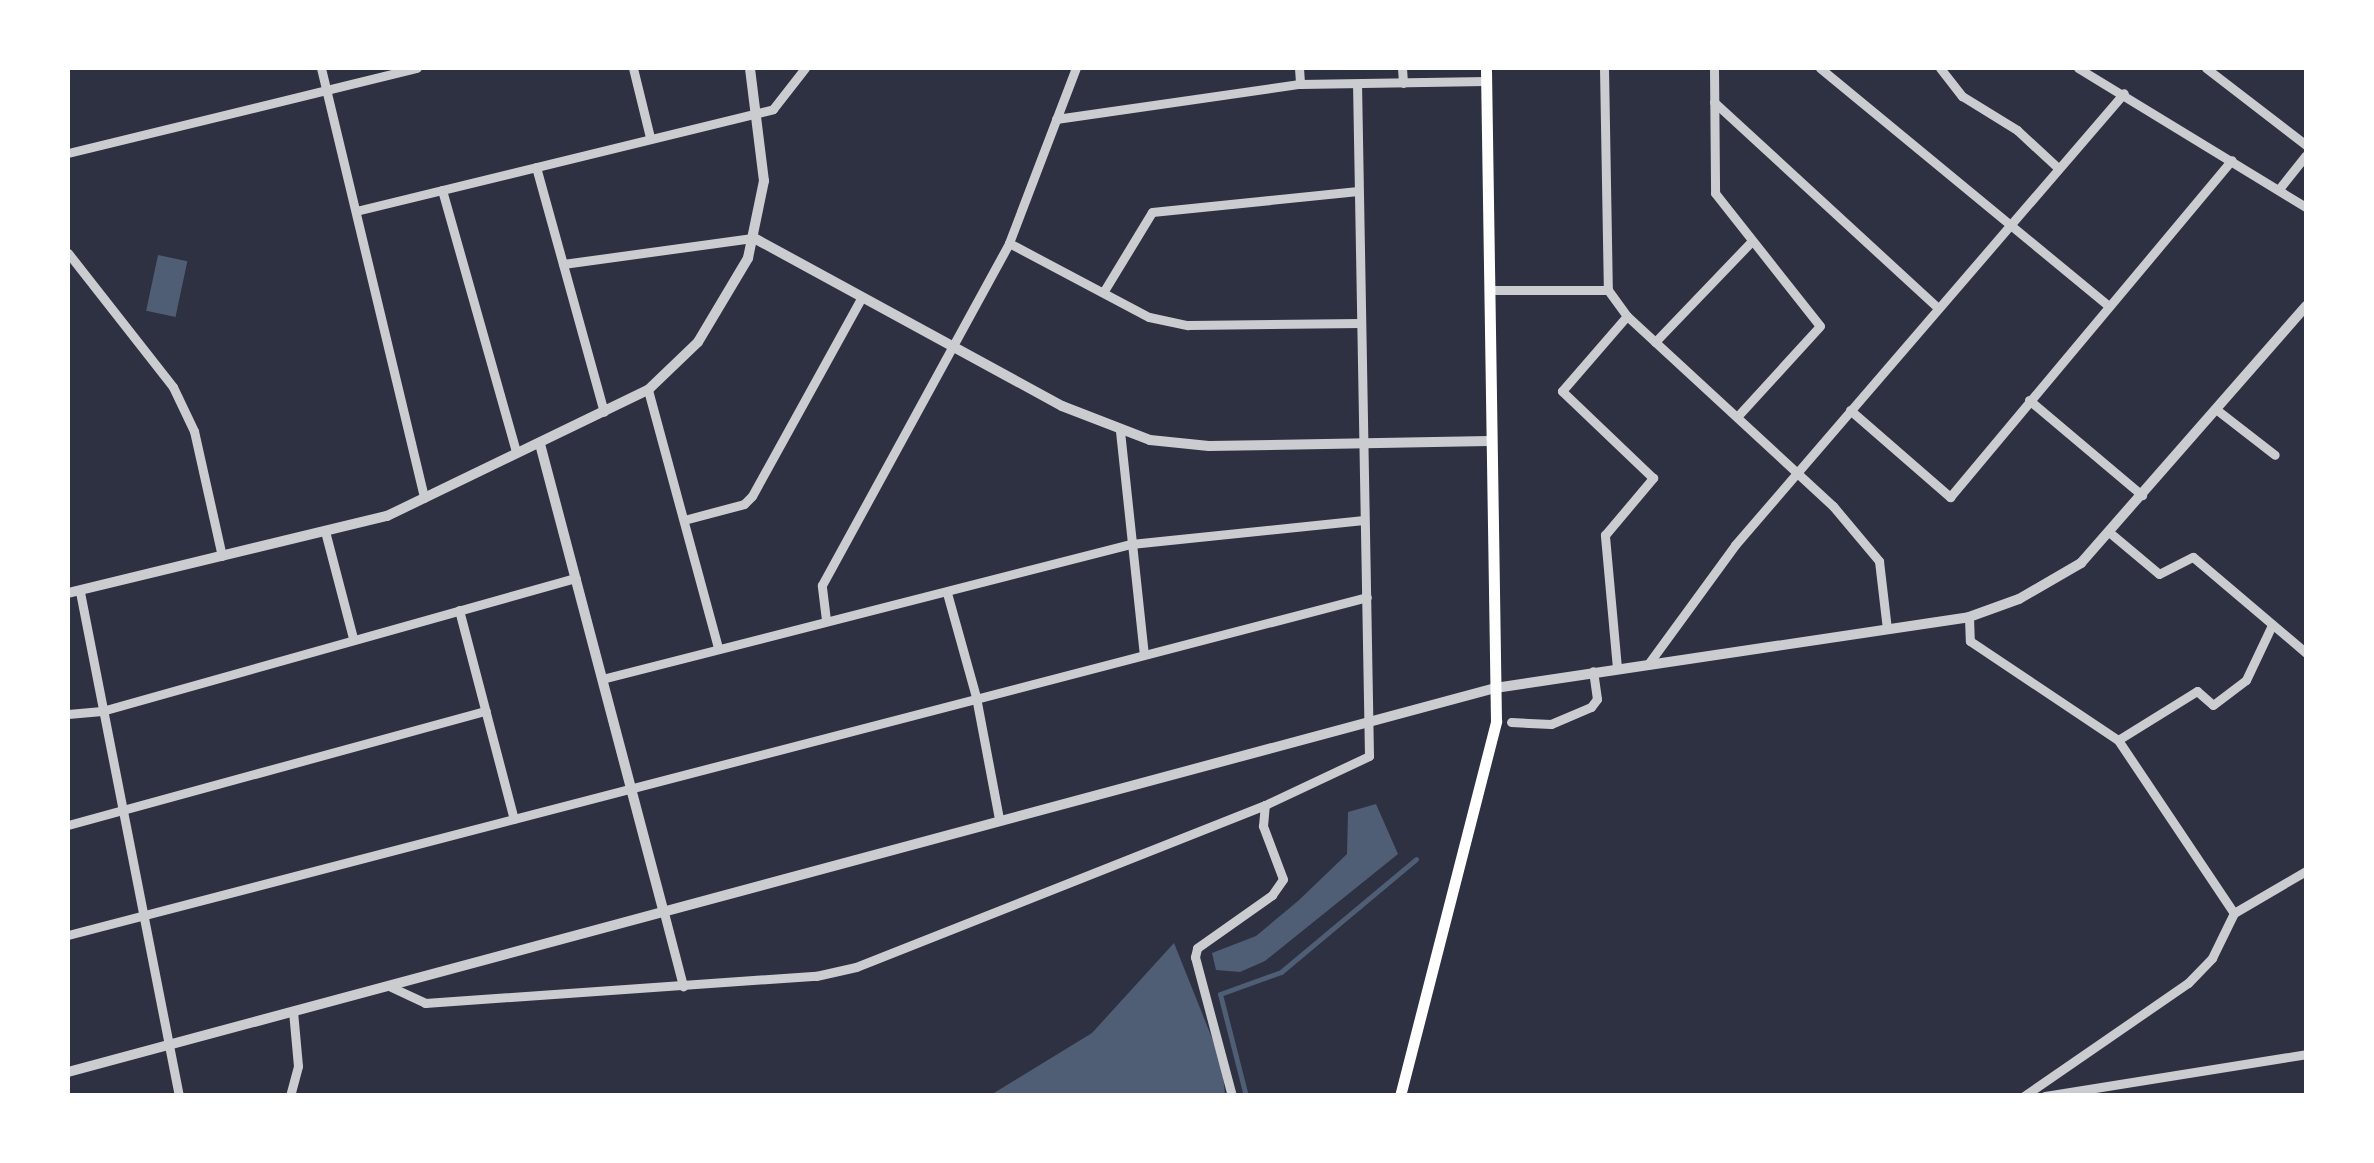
<!DOCTYPE html>
<style>
body{margin:0}
#map{position:relative;width:2374px;height:1163px;overflow:hidden;background:#2d3142;font-family:Poppins,sans-serif}
div>[style]{position:absolute}
.water>*{inset:0;background:#4f5d75;transform-origin:0 0}
.stream>*{height:5px;margin:-2.5px;padding:0 2.5px;transform-origin:2.5px;border-radius:2.5px;background:#4f5d75}
.minor>*{height:9px;margin:-4.5px;padding:0 4.5px;transform-origin:4.5px;border-radius:4.5px;background:#caccd0}
.tertiary>*{height:10px;margin:-5px;padding:0 5px;transform-origin:5px;border-radius:5px;background:#caccd0}
.secondary>*{height:11px;margin:-5.5px;padding:0 5.5px;transform-origin:5.5px;border-radius:5.5px;background:#fff}
span{translate:-50% -50%;white-space:nowrap;text-align:center;line-height:1.15;-webkit-text-stroke:8px #fff;paint-order:stroke}
.frame{position:absolute;inset:0;border:70px solid #fff;pointer-events:none}
</style>
<div id="map">
<div class="water">
<i style="left:158px;top:255px;width:30px;height:57px;rotate:12deg"></i>
<i style="clip-path:polygon(1376px 804px,1398px 854px,1265px 961px,1240px 972px,1216px 970px,1212px 953px,1256px 936px,1298px 901px,1347px 854px,1348px 812px)"></i>
<i style="clip-path:polygon(1174px 943px,1222px 1063px,1225px 1095px,989px 1096px,1092px 1033px)"></i>
</div>
<div class="stream">
<i style="left:1246px;top:1096px;width:105px;rotate:-104.3deg"></i>
<i style="left:1220px;top:994px;width:65px;rotate:-19.8deg"></i>
<i style="left:1281px;top:972px;width:176px;rotate:-39.9deg"></i>
</div>
<div class="minor">
<i style="left:321px;top:68px;width:442px;rotate:76.5deg"></i>
<i style="left:633px;top:68px;width:71px;rotate:76.2deg"></i>
<i style="left:1299px;top:68px;width:16px;rotate:86deg"></i>
<i style="left:1402px;top:68px;width:15px;rotate:86deg"></i>
<i style="left:1604px;top:68px;width:222px;rotate:89deg"></i>
<i style="left:1608px;top:290px;width:32px;rotate:54deg"></i>
<i style="left:1627px;top:316px;width:280px;rotate:42.7deg"></i>
<i style="left:1833px;top:506px;width:72px;rotate:50.1deg"></i>
<i style="left:1879px;top:561px;width:68px;rotate:83.3deg"></i>
<i style="left:1714px;top:68px;width:125px;rotate:89.5deg"></i>
<i style="left:1715px;top:193px;width:169px;rotate:51.7deg"></i>
<i style="left:1820px;top:326px;width:123px;rotate:132.4deg"></i>
<i style="left:1820px;top:68px;width:373px;rotate:39.5deg"></i>
<i style="left:1940px;top:68px;width:36px;rotate:52deg"></i>
<i style="left:1962px;top:96px;width:65px;rotate:31.7deg"></i>
<i style="left:2017px;top:130px;width:56px;rotate:42.8deg"></i>
<i style="left:2078px;top:68px;width:267px;rotate:31.4deg"></i>
<i style="left:2206px;top:68px;width:126px;rotate:37.6deg"></i>
<i style="left:1714px;top:102px;width:304px;rotate:42.6deg"></i>
<i style="left:1056px;top:119px;width:246px;rotate:-8.2deg"></i>
<i style="left:1300px;top:84px;width:186px;rotate:-0.9deg"></i>
<i style="left:68px;top:153px;width:359px;rotate:-13.7deg"></i>
<i style="left:536px;top:167px;width:254px;rotate:74.5deg"></i>
<i style="left:2279px;top:189px;width:43px;rotate:-51.5deg"></i>
<i style="left:442px;top:190px;width:272px;rotate:74.2deg"></i>
<i style="left:356px;top:211px;width:429px;rotate:-13.7deg"></i>
<i style="left:773px;top:109px;width:52px;rotate:-52deg"></i>
<i style="left:1009px;top:243px;width:158px;rotate:27.9deg"></i>
<i style="left:1149px;top:317px;width:40px;rotate:12deg"></i>
<i style="left:1188px;top:325px;width:173px;rotate:-0.7deg"></i>
<i style="left:68px;top:253px;width:170px;rotate:51.9deg"></i>
<i style="left:173px;top:387px;width:49px;rotate:64.5deg"></i>
<i style="left:194px;top:431px;width:128px;rotate:77.4deg"></i>
<i style="left:563px;top:264px;width:193px;rotate:-7.8deg"></i>
<i style="left:1489px;top:290px;width:119px"></i>
<i style="left:1104px;top:291px;width:92px;rotate:-58.7deg"></i>
<i style="left:1152px;top:212px;width:207px;rotate:-5.8deg"></i>
<i style="left:1655px;top:342px;width:137px;rotate:-46.2deg"></i>
<i style="left:648px;top:390px;width:267px;rotate:74.8deg"></i>
<i style="left:2029px;top:400px;width:148px;rotate:40.1deg"></i>
<i style="left:1850px;top:410px;width:133px;rotate:41deg"></i>
<i style="left:1950px;top:497px;width:439px;rotate:-50.1deg"></i>
<i style="left:2217px;top:410px;width:73px;rotate:37.8deg"></i>
<i style="left:1120px;top:431px;width:224px;rotate:83.9deg"></i>
<i style="left:684px;top:520px;width:62px;rotate:-14.9deg"></i>
<i style="left:744px;top:504px;width:11px;rotate:-45deg"></i>
<i style="left:752px;top:496px;width:227px;rotate:-61.1deg"></i>
<i style="left:2109px;top:532px;width:65px;rotate:40deg"></i>
<i style="left:2159px;top:574px;width:38px;rotate:-27deg"></i>
<i style="left:2193px;top:557px;width:148px;rotate:40.3deg"></i>
<i style="left:326px;top:535px;width:106px;rotate:75.3deg"></i>
<i style="left:80px;top:592px;width:514px;rotate:78.89deg"></i>
<i style="left:947px;top:593px;width:108px;rotate:74.4deg"></i>
<i style="left:976px;top:697px;width:124px;rotate:79.3deg"></i>
<i style="left:459px;top:610px;width:216px;rotate:75.3deg"></i>
<i style="left:1969px;top:617px;width:24px;rotate:88deg"></i>
<i style="left:1970px;top:641px;width:178px;rotate:33.8deg"></i>
<i style="left:2118px;top:740px;width:208px;rotate:56.2deg"></i>
<i style="left:826px;top:620px;width:35px;rotate:-97deg"></i>
<i style="left:822px;top:585px;width:390px;rotate:-61.3deg"></i>
<i style="left:1009px;top:243px;width:187px;rotate:-69.1deg"></i>
<i style="left:1649px;top:663px;width:146px;rotate:-53.9deg"></i>
<i style="left:1735px;top:545px;width:596px;rotate:-49.28deg"></i>
<i style="left:1617px;top:668px;width:134px;rotate:-95.2deg"></i>
<i style="left:1605px;top:535px;width:75px;rotate:-49.9deg"></i>
<i style="left:1653px;top:478px;width:126px;rotate:-136.3deg"></i>
<i style="left:1562px;top:391px;width:99px;rotate:-49.1deg"></i>
<i style="left:602px;top:679px;width:546px;rotate:-14.32deg"></i>
<i style="left:1131px;top:544px;width:234px;rotate:-5.9deg"></i>
<i style="left:68px;top:714px;width:34px;rotate:-5deg"></i>
<i style="left:102px;top:711px;width:492px;rotate:-15.7deg"></i>
<i style="left:1511px;top:722px;width:40px;rotate:2.9deg"></i>
<i style="left:1551px;top:724px;width:43px;rotate:-23deg"></i>
<i style="left:1591px;top:707px;width:10px;rotate:-53deg"></i>
<i style="left:1597px;top:699px;width:28px;rotate:-98deg"></i>
<i style="left:2118px;top:740px;width:93px;rotate:-31.8deg"></i>
<i style="left:2197px;top:691px;width:21px;rotate:41deg"></i>
<i style="left:2213px;top:705px;width:41px;rotate:-37.1deg"></i>
<i style="left:2246px;top:680px;width:61px;rotate:-64.7deg"></i>
<i style="left:68px;top:825px;width:433px;rotate:-15.3deg"></i>
<i style="left:663px;top:909px;width:80px;rotate:75.4deg"></i>
<i style="left:68px;top:935px;width:1342px;rotate:-14.58deg"></i>
<i style="left:389px;top:986px;width:40px;rotate:25deg"></i>
<i style="left:425px;top:1003px;width:392px;rotate:-4deg"></i>
<i style="left:816px;top:976px;width:41px;rotate:-12.7deg"></i>
<i style="left:856px;top:967px;width:440px;rotate:-21.6deg"></i>
<i style="left:1265px;top:805px;width:115px;rotate:-25.2deg"></i>
<i style="left:1369px;top:756px;width:671px;rotate:-91.02deg"></i>
<i style="left:290px;top:1096px;width:31px;rotate:-75deg"></i>
<i style="left:298px;top:1066px;width:55px;rotate:-95.2deg"></i>
<i style="left:1232px;top:1096px;width:144px;rotate:-104.9deg"></i>
<i style="left:1195px;top:957px;width:9px;rotate:-77deg"></i>
<i style="left:1197px;top:948px;width:92px;rotate:-35.2deg"></i>
<i style="left:1272px;top:895px;width:19px;rotate:-55deg"></i>
<i style="left:1283px;top:879px;width:57px;rotate:-110.7deg"></i>
<i style="left:1263px;top:826px;width:21px;rotate:-85deg"></i>
<i style="left:2024px;top:1096px;width:199px;rotate:-34.6deg"></i>
<i style="left:2188px;top:983px;width:35px;rotate:-46deg"></i>
<i style="left:2212px;top:958px;width:50px;rotate:-63.9deg"></i>
<i style="left:2234px;top:913px;width:83px;rotate:-30.3deg"></i>
<i style="left:2045px;top:1096px;width:264px;rotate:-9.1deg"></i>
</div>
<div class="tertiary">
<i style="left:754px;top:238px;width:351px;rotate:28.6deg"></i>
<i style="left:1062px;top:406px;width:94px;rotate:21.1deg"></i>
<i style="left:1150px;top:440px;width:59px;rotate:5.8deg"></i>
<i style="left:1209px;top:446px;width:280px;rotate:-1deg"></i>
<i style="left:540px;top:444px;width:481px;rotate:75.2deg"></i>
<i style="left:68px;top:593px;width:328px;rotate:-13.6deg"></i>
<i style="left:387px;top:516px;width:290px;rotate:-25.8deg"></i>
<i style="left:648px;top:390px;width:69px;rotate:-43.8deg"></i>
<i style="left:698px;top:342px;width:98px;rotate:-59.2deg"></i>
<i style="left:748px;top:258px;width:79px;rotate:-78.3deg"></i>
<i style="left:764px;top:181px;width:114px;rotate:-97.1deg"></i>
<i style="left:68px;top:1072px;width:1478px;rotate:-15.06deg"></i>
<i style="left:1495px;top:688px;width:479px;rotate:-8.5deg"></i>
<i style="left:1969px;top:617px;width:53px;rotate:-19.8deg"></i>
<i style="left:2019px;top:599px;width:72px;rotate:-30.1deg"></i>
<i style="left:2081px;top:563px;width:342px;rotate:-48.8deg"></i>
</div>
<div class="secondary">
<i style="left:1400px;top:1096px;width:387px;rotate:-75.6deg"></i>
<i style="left:1496px;top:721px;width:653px;rotate:-90.88deg"></i>
</div>
<div class="frame"></div>
</div>
